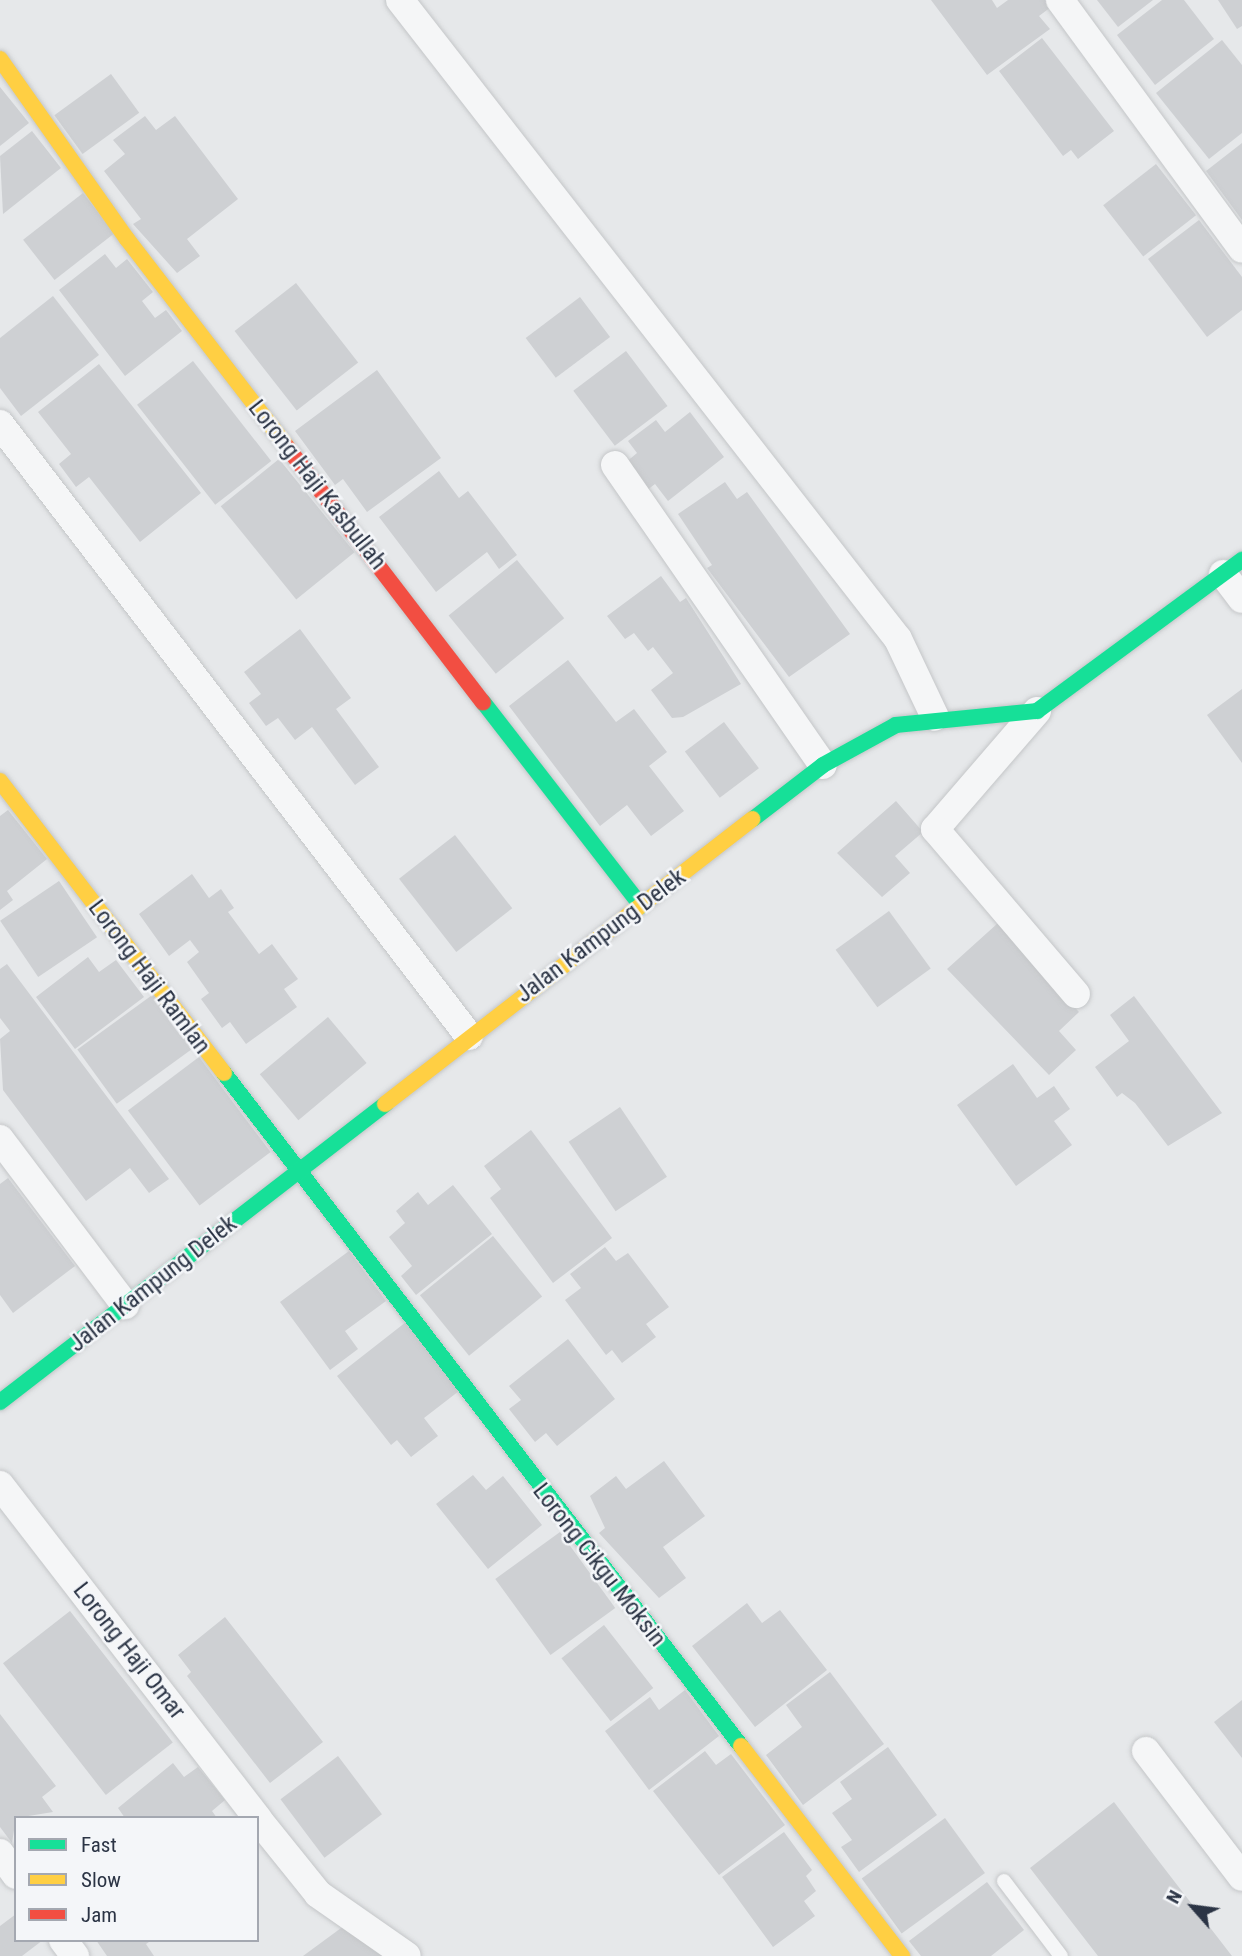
<!DOCTYPE html>
<style>
body{margin:0}
#map{position:relative;width:1242px;height:1956px;overflow:hidden;background:#e6e8ea;font-family:"Roboto Condensed",sans-serif}
div>[style]{position:absolute}
.building>*{inset:0;background:#ced0d3;transform-origin:0 0}
.roads{filter:drop-shadow(0 0 2px #c4c6c8) drop-shadow(0 0 2px #c4c6c8)}
.lane>*{height:14px;margin:-7px;padding:0 7px;transform-origin:7px;border-radius:7px;background:#f5f6f7}
.street>*{height:28px;margin:-14px;padding:0 14px;transform-origin:14px;border-radius:14px;background:#f5f6f7}
.fast>*{height:16px;margin:-8px;padding:0 8px;transform-origin:8px;border-radius:8px;background:#16e098}
.slow>*{height:16px;margin:-8px;padding:0 8px;transform-origin:8px;border-radius:8px;background:#ffcf43}
.jam>*{height:16px;margin:-8px;padding:0 8px;transform-origin:8px;border-radius:8px;background:#f24e42}
span{translate:-50% -50%;white-space:nowrap;text-align:center;line-height:1.15;-webkit-text-stroke:5px #f4f6f9;paint-order:stroke}
.street-label{font-size:24px;color:#2b3445}
.legend{position:absolute;left:14px;top:1816px;width:245px;height:126px;box-sizing:border-box;background:#f4f6f9;border:2px solid #a4a8b1;margin:0;padding:9px 12px;list-style:none;font-size:21px;color:#2b3445}
.legend li{display:flex;align-items:center;gap:14px;height:35px}
.legend b{width:35px;border:2px solid #a4a8b1}
.north{position:absolute;left:1158px;top:1872px;width:70px;height:70px;-webkit-text-stroke:5px #f4f6f9;paint-order:stroke;rotate:298deg;font-size:19px;font-weight:700;line-height:28px;text-align:center;color:#2b3445}
.north::after{content:'';display:block;margin:auto;width:24px;height:32px;background:#2b3445;clip-path:polygon(50% 0,100% 100%,50% 72%,0 100%)}
</style>
<div id="map">
<div class="building">
<i style="clip-path:polygon(931px 0,992px 0,997px 8px,1008px 0,1046px 0,1051px 7px,1039px 16px,1050px 29px,987px 75px)"></i>
<i style="clip-path:polygon(1097px 0,1153px 0,1118px 27px)"></i>
<i style="clip-path:polygon(1162px 0,1184px 0,1214px 39px,1155px 85px,1117px 35px)"></i>
<i style="clip-path:polygon(1218px 0,1242px 0,1242px 26px,1237px 29px)"></i>
<i style="clip-path:polygon(1042px 38px,1114px 131px,1078px 159px,1071px 150px,1063px 156px,999px 71px)"></i>
<i style="clip-path:polygon(1222px 40px,1242px 65px,1242px 133px,1209px 159px,1156px 93px)"></i>
<i style="left:111px;top:74px;width:48px;height:70px;rotate:54deg"></i>
<i style="clip-path:polygon(0 87px,29px 123px,0 146px)"></i>
<i style="clip-path:polygon(145px 116px,156px 130px,175px 116px,238px 199px,187px 239px,200px 256px,177px 273px,133px 224px,141px 219px,104px 171px,125px 154px,113px 140px)"></i>
<i style="clip-path:polygon(32px 131px,61px 168px,3px 214px,0 156px)"></i>
<i style="clip-path:polygon(1242px 143px,1242px 220px,1206px 171px)"></i>
<i style="left:1156px;top:164px;width:65px;height:67px;rotate:52deg"></i>
<i style="left:83px;top:193px;width:51px;height:76px;rotate:52deg"></i>
<i style="clip-path:polygon(1199px 220px,1242px 277px,1242px 310px,1207px 337px,1148px 259px)"></i>
<i style="clip-path:polygon(105px 254px,116px 268px,127px 259px,153px 292px,142px 301px,155px 318px,166px 310px,182px 331px,125px 376px,59px 290px)"></i>
<i style="left:296px;top:283px;width:101px;height:78px;rotate:52deg"></i>
<i style="clip-path:polygon(53px 296px,99px 355px,21px 416px,0 388px,0 338px)"></i>
<i style="left:580px;top:297px;width:50px;height:68px;rotate:53deg"></i>
<i style="left:626px;top:351px;width:69px;height:66px;rotate:53deg"></i>
<i style="left:193px;top:361px;width:127px;height:71px;rotate:52deg"></i>
<i style="clip-path:polygon(99px 364px,201px 493px,140px 542px,89px 477px,76px 487px,59px 464px,71px 454px,38px 412px)"></i>
<i style="clip-path:polygon(377px 370px,441px 458px,367px 512px,343px 479px,335px 485px,295px 431px)"></i>
<i style="clip-path:polygon(690px 412px,724px 457px,668px 501px,655px 484px,646px 491px,625px 463px,637px 453px,628px 441px,656px 420px,665px 432px)"></i>
<i style="left:279px;top:459px;width:120px;height:75px;rotate:51deg"></i>
<i style="clip-path:polygon(439px 471px,459px 498px,468px 491px,517px 555px,499px 569px,487px 552px,436px 592px,379px 517px)"></i>
<i style="clip-path:polygon(725px 482px,737px 499px,747px 492px,850px 634px,789px 677px,707px 568px,712px 565px,678px 514px)"></i>
<i style="left:517px;top:560px;width:75px;height:88px;rotate:51deg"></i>
<i style="clip-path:polygon(661px 576px,680px 602px,686px 598px,741px 684px,683px 717px,672px 718px,651px 690px,673px 673px,653px 647px,648px 651px,634px 633px,625px 639px,607px 616px)"></i>
<i style="clip-path:polygon(300px 629px,351px 698px,336px 709px,379px 767px,355px 785px,312px 727px,295px 740px,278px 718px,266px 726px,249px 703px,261px 694px,244px 672px)"></i>
<i style="clip-path:polygon(568px 660px,616px 722px,634px 709px,667px 752px,649px 766px,684px 811px,651px 836px,627px 805px,600px 826px,509px 706px)"></i>
<i style="clip-path:polygon(1242px 689px,1242px 763px,1207px 715px)"></i>
<i style="left:724px;top:722px;width:58px;height:49px;rotate:53deg"></i>
<i style="clip-path:polygon(896px 801px,923px 832px,895px 856px,910px 873px,882px 897px,837px 853px)"></i>
<i style="clip-path:polygon(8px 810px,47px 859px,7px 891px,13px 900px,0 910px,0 816px)"></i>
<i style="left:455px;top:835px;width:93px;height:71px;rotate:52deg"></i>
<i style="clip-path:polygon(192px 874px,209px 898px,221px 889px,234px 908px,228px 912px,259px 954px,272px 944px,298px 979px,284px 989px,297px 1007px,246px 1044px,230px 1022px,222px 1028px,201px 999px,209px 993px,187px 962px,199px 952px,190px 940px,169px 956px,139px 914px)"></i>
<i style="left:59px;top:881px;width:68px;height:71px;rotate:56deg"></i>
<i style="left:889px;top:911px;width:71px;height:66px;rotate:54deg"></i>
<i style="clip-path:polygon(998px 923px,1079px 1012px,1059px 1031px,1076px 1050px,1049px 1075px,947px 969px)"></i>
<i style="clip-path:polygon(88px 957px,99px 972px,116px 960px,144px 997px,75px 1049px,36px 997px)"></i>
<i style="clip-path:polygon(7px 964px,169px 1179px,149px 1193px,130px 1168px,86px 1201px,3px 1090px,0 1039px,10px 1031px,0 1018px,0 969px)"></i>
<i style="left:155px;top:993px;width:67px;height:96px;rotate:54deg"></i>
<i style="clip-path:polygon(1134px 996px,1222px 1113px,1168px 1146px,1135px 1103px,1122px 1093px,1117px 1097px,1095px 1067px,1129px 1041px,1110px 1015px)"></i>
<i style="left:328px;top:1017px;width:60px;height:89px;rotate:50deg"></i>
<i style="left:199px;top:1057px;width:119px;height:89px;rotate:53deg"></i>
<i style="clip-path:polygon(1013px 1064px,1037px 1098px,1054px 1086px,1070px 1109px,1054px 1121px,1072px 1145px,1016px 1186px,957px 1105px)"></i>
<i style="left:620px;top:1107px;width:84px;height:62px;rotate:56deg"></i>
<i style="clip-path:polygon(531px 1130px,612px 1238px,553px 1283px,490px 1198px,501px 1189px,484px 1166px)"></i>
<i style="clip-path:polygon(8px 1178px,75px 1266px,13px 1313px,0 1295px,0 1184px)"></i>
<i style="clip-path:polygon(453px 1185px,492px 1234px,416px 1295px,401px 1276px,412px 1266px,389px 1237px,405px 1223px,396px 1211px,418px 1192px,428px 1205px)"></i>
<i style="left:493px;top:1236px;width:78px;height:94px;rotate:51deg"></i>
<i style="clip-path:polygon(605px 1247px,616px 1261px,628px 1253px,669px 1307px,646px 1324px,656px 1337px,622px 1363px,612px 1350px,606px 1355px,565px 1300px,581px 1288px,570px 1274px)"></i>
<i style="clip-path:polygon(349px 1251px,386px 1301px,345px 1331px,358px 1349px,330px 1370px,280px 1302px)"></i>
<i style="clip-path:polygon(406px 1322px,459px 1391px,424px 1418px,438px 1436px,411px 1457px,397px 1440px,391px 1445px,337px 1376px)"></i>
<i style="clip-path:polygon(568px 1339px,615px 1399px,557px 1446px,546px 1433px,535px 1442px,509px 1409px,521px 1400px,509px 1386px)"></i>
<i style="clip-path:polygon(664px 1461px,705px 1516px,663px 1547px,686px 1578px,659px 1598px,599px 1533px,605px 1528px,590px 1496px,616px 1476px,626px 1489px)"></i>
<i style="clip-path:polygon(473px 1475px,486px 1490px,503px 1476px,542px 1525px,488px 1569px,436px 1504px)"></i>
<i style="left:560px;top:1532px;width:94px;height:80px;rotate:54deg"></i>
<i style="clip-path:polygon(747px 1603px,762px 1623px,780px 1610px,827px 1670px,755px 1727px,692px 1646px)"></i>
<i style="left:70px;top:1611px;width:167px;height:85px;rotate:52deg"></i>
<i style="clip-path:polygon(225px 1617px,323px 1742px,270px 1783px,187px 1676px,191px 1672px,178px 1655px)"></i>
<i style="left:604px;top:1625px;width:80px;height:54px;rotate:52deg"></i>
<i style="clip-path:polygon(830px 1672px,884px 1744px,803px 1805px,766px 1755px,802px 1727px,786px 1705px)"></i>
<i style="clip-path:polygon(685px 1690px,719px 1736px,649px 1790px,605px 1731px,650px 1697px,659px 1710px)"></i>
<i style="clip-path:polygon(1242px 1700px,1242px 1758px,1214px 1722px)"></i>
<i style="clip-path:polygon(0 1714px,56px 1786px,42px 1797px,53px 1812px,16px 1818px,12px 1843px,0 1827px)"></i>
<i style="clip-path:polygon(888px 1747px,937px 1815px,859px 1872px,841px 1847px,852px 1840px,832px 1813px,852px 1799px,840px 1782px)"></i>
<i style="clip-path:polygon(705px 1751px,716px 1765px,731px 1754px,785px 1825px,719px 1875px,653px 1791px)"></i>
<i style="left:338px;top:1756px;width:73px;height:72px;rotate:53deg"></i>
<i style="clip-path:polygon(173px 1763px,184px 1777px,198px 1767px,225px 1800px,212px 1811px,217px 1818px,125px 1818px,118px 1808px)"></i>
<i style="clip-path:polygon(1114px 1802px,1154px 1855px,1232px 1956px,1098px 1956px,1050px 1894px,1030px 1868px)"></i>
<i style="left:945px;top:1818px;width:68px;height:103px;rotate:54deg"></i>
<i style="clip-path:polygon(784px 1832px,812px 1870px,806px 1876px,816px 1891px,804px 1901px,815px 1916px,773px 1947px,722px 1877px)"></i>
<i style="clip-path:polygon(987px 1882px,1024px 1930px,991px 1956px,921px 1956px,909px 1941px)"></i>
<i style="clip-path:polygon(16px 1914px,16px 1940px,43px 1940px,22px 1956px,0 1956px,0 1926px)"></i>
<i style="clip-path:polygon(352px 1920px,387px 1956px,303px 1956px)"></i>
<i style="clip-path:polygon(96px 1940px,152px 1940px,146px 1944px,154px 1956px,107px 1956px)"></i>
</div>
<div class="roads">
<div class="lane">
<i style="left:1004px;top:1881px;width:94px;rotate:52.8deg"></i>
</div>
<div class="street">
<i style="left:400px;top:0;width:810px;rotate:52.07deg"></i>
<i style="left:898px;top:639px;width:86px;rotate:64.6deg"></i>
<i style="left:1060px;top:0;width:308px;rotate:53.8deg"></i>
<i style="left:0;top:424px;width:771px;rotate:52.54deg"></i>
<i style="left:615px;top:465px;width:365px;rotate:55.3deg"></i>
<i style="left:1223px;top:574px;width:31px;rotate:53deg"></i>
<i style="left:1037px;top:711px;width:156px;rotate:130.8deg"></i>
<i style="left:935px;top:829px;width:217px;rotate:49.5deg"></i>
<i style="left:0;top:1139px;width:208px;rotate:53deg"></i>
<i style="left:0;top:1485px;width:421px;rotate:52.3deg"></i>
<i style="left:1146px;top:1751px;width:158px;rotate:52.7deg"></i>
<i style="left:257px;top:1818px;width:97px;rotate:51.2deg"></i>
<i style="left:318px;top:1894px;width:108px;rotate:34.9deg"></i>
<i style="left:0;top:1853px;width:27px;rotate:54deg"></i>
<i style="left:63px;top:1940px;width:20px;rotate:53deg"></i>
</div>
<div class="fast">
<i style="left:483px;top:702px;width:258px;rotate:52.2deg"></i>
<i style="left:753px;top:819px;width:88px;rotate:-37.6deg"></i>
<i style="left:823px;top:765px;width:83px;rotate:-28.7deg"></i>
<i style="left:896px;top:725px;width:142px;rotate:-5.7deg"></i>
<i style="left:1037px;top:711px;width:255px;rotate:-36.4deg"></i>
<i style="left:224px;top:1073px;width:849px;rotate:52.47deg"></i>
<i style="left:0;top:1402px;width:487px;rotate:-37.7deg"></i>
</div>
<div class="slow">
<i style="left:0;top:59px;width:220px;rotate:54.8deg"></i>
<i style="left:127px;top:239px;width:262px;rotate:52.4deg"></i>
<i style="left:0;top:781px;width:368px;rotate:52.5deg"></i>
<i style="left:385px;top:1104px;width:465px;rotate:-37.8deg"></i>
<i style="left:741px;top:1746px;width:265px;rotate:52.5deg"></i>
</div>
<div class="jam">
<i style="left:287px;top:447px;width:322px;rotate:52.5deg"></i>
</div>
</div>
<div class="street-label">
<span style="left:317px;top:485px;rotate:52deg">Lorong Haji Kasbullah</span>
<span style="left:601px;top:936px;rotate:-37deg">Jalan Kampung Delek</span>
<span style="left:149px;top:977px;rotate:53deg">Lorong Haji Ramlan</span>
<span style="left:153px;top:1284px;rotate:-38deg">Jalan Kampung Delek</span>
<span style="left:599px;top:1565px;rotate:52deg">Lorong Cikgu Moksin</span>
<span style="left:129px;top:1651px;rotate:52deg">Lorong Haji Omar</span>
</div>
<ul class="legend">
<li><b style="height:9px;background:#16e098"></b>Fast</li>
<li><b style="height:9px;background:#ffcf43"></b>Slow</li>
<li><b style="height:9px;background:#f24e42"></b>Jam</li>
</ul>
<div class="north">N</div>
</div>
